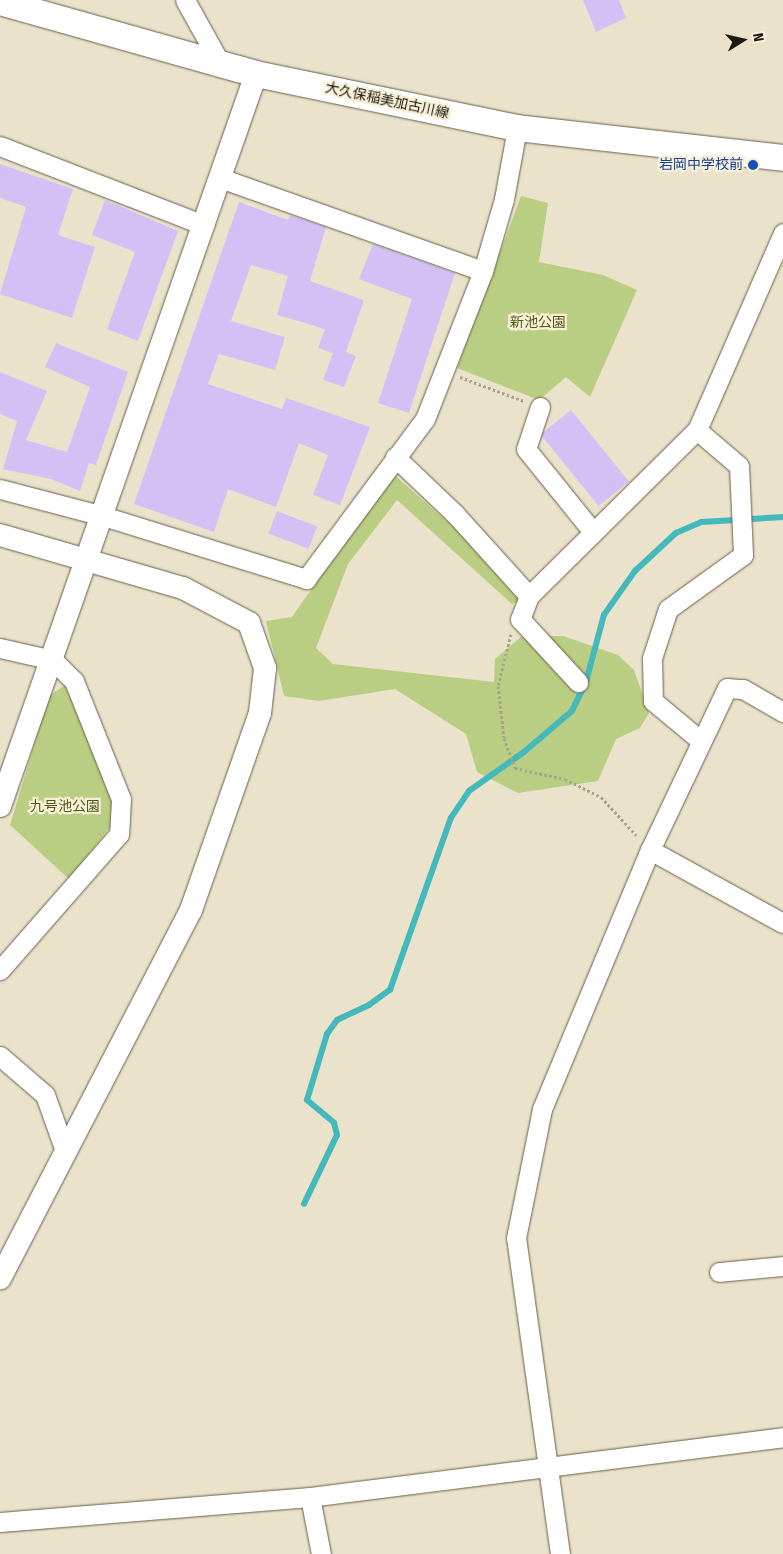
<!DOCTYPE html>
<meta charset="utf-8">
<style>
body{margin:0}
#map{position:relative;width:783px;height:1554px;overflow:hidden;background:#ebe2cb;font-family:"Fira Sans Condensed","Noto Sans JP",sans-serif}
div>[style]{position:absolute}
.green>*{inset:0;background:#bace83}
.stream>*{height:5.5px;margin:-2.75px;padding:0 2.75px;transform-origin:2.75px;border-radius:2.75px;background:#43b9bb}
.building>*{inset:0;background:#d5c0f6;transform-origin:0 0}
.path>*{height:3px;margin-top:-1.5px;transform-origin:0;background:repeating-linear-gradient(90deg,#a9a290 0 2.5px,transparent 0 5px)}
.roads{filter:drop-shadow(0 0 1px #665f4b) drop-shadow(0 0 1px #665f4b)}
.minor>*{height:19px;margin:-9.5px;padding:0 9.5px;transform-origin:9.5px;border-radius:9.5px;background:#fff}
.tertiary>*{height:22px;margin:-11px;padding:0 11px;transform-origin:11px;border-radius:11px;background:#fff}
.secondary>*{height:26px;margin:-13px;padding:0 13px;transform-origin:13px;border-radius:13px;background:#fff}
.dots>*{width:14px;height:14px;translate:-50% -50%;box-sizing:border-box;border:2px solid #f8efd8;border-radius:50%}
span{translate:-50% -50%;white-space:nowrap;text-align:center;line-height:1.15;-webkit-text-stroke:4.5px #f8efd8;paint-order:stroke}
.street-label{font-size:14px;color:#1c1911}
.transit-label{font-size:14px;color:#164399}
.right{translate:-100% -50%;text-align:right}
.park-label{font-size:14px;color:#4e5d16}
.north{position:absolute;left:718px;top:15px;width:50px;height:50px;-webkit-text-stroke:4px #f8efd8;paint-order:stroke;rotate:80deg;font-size:14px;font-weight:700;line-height:20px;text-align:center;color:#1c1911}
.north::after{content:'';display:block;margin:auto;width:18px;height:22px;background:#1c1911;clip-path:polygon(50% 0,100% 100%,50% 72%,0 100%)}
</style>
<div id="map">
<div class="green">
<i style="clip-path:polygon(521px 196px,548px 203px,539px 262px,603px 275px,637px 290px,590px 397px,566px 377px,539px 400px,457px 368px)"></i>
<i style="clip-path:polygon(392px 473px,482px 552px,513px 587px,520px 601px,512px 604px,397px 500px,348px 564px,316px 648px,333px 664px,494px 682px,495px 659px,522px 636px,563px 636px,618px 655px,634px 670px,649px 713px,640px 728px,616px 739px,598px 781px,518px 793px,477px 772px,466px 734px,395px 689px,319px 701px,284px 696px,266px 621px,292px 617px)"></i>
<i style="clip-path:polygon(65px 685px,113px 800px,111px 826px,69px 879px,10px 825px,49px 696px)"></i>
</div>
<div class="stream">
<i style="left:304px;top:1204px;width:76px;rotate:-64.4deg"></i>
<i style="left:337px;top:1135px;width:12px;rotate:-104deg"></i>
<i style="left:334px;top:1123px;width:35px;rotate:-140deg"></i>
<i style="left:307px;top:1100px;width:69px;rotate:-73.1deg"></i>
<i style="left:327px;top:1034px;width:17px;rotate:-54deg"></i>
<i style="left:337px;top:1020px;width:35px;rotate:-25deg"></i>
<i style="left:369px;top:1005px;width:26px;rotate:-36deg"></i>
<i style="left:390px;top:990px;width:182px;rotate:-70.5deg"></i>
<i style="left:451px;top:818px;width:32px;rotate:-56deg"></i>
<i style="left:469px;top:791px;width:67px;rotate:-35.3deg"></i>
<i style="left:524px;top:752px;width:63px;rotate:-40.5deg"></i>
<i style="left:572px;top:711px;width:32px;rotate:-64deg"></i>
<i style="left:586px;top:682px;width:69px;rotate:-75deg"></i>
<i style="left:604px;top:615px;width:54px;rotate:-54.8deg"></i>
<i style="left:635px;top:571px;width:56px;rotate:-42.8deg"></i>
<i style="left:676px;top:533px;width:28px;rotate:-23deg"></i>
<i style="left:702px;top:522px;width:81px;rotate:-3.5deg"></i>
</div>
<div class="building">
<i style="clip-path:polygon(583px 0,619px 0,626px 18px,596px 32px)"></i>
<i style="clip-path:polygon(0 164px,73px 189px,58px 235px,95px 247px,72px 318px,0 294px,26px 207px,0 198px)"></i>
<i style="clip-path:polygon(105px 200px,178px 231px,138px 341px,107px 329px,135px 252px,92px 235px)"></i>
<i style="clip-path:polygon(239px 202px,288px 220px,290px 215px,326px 227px,310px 281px,364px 300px,346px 352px,356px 356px,344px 387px,323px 380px,333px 353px,318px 348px,325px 329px,277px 315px,288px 276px,251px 265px,231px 321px,285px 337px,275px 370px,219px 354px,208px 384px,282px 409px,286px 398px,370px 427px,340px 505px,313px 495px,328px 455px,299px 443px,276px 507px,228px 489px,214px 532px,134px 504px)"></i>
<i style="clip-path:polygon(373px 244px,455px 273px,409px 413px,378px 403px,412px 299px,359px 279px)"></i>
<i style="clip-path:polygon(56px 343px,128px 372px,96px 465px,89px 463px,80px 491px,51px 479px,3px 469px,17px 421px,0 414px,0 372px,47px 391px,26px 440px,67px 452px,90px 387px,45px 367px)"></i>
<i style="left:571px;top:410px;width:92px;height:39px;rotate:51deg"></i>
<i style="left:277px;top:511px;width:43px;height:24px;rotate:21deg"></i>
</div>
<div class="path">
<i style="left:460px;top:377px;width:68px;rotate:20.6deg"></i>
<i style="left:511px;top:634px;width:54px;rotate:104deg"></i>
<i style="left:498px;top:686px;width:52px;rotate:83.4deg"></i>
<i style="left:504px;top:738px;width:32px;rotate:70deg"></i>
<i style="left:515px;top:768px;width:51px;rotate:12.4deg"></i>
<i style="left:565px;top:779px;width:40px;rotate:26.6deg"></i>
<i style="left:601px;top:797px;width:52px;rotate:47.4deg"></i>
</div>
<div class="roads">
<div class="minor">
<i style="left:185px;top:0;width:72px;rotate:60.9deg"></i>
<i style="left:0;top:146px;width:219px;rotate:21.2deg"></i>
<i style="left:220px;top:178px;width:279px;rotate:19.5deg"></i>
<i style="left:540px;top:407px;width:44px;rotate:108.4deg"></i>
<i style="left:526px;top:449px;width:107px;rotate:51.1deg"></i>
<i style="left:697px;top:430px;width:55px;rotate:40.6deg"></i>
<i style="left:739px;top:466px;width:89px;rotate:87.4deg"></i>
<i style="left:743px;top:555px;width:92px;rotate:144.2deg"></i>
<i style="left:668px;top:609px;width:52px;rotate:108.1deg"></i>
<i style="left:652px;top:658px;width:43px;rotate:88.7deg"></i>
<i style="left:653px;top:701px;width:61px;rotate:39.7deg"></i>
<i style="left:395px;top:457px;width:83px;rotate:43.5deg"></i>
<i style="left:455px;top:514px;width:110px;rotate:47.9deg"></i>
<i style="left:529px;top:596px;width:236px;rotate:-44.7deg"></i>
<i style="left:697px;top:430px;width:215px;rotate:-66.4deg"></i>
<i style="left:0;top:489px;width:106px;rotate:14.7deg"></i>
<i style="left:103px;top:516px;width:213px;rotate:17.2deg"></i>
<i style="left:306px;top:579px;width:199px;rotate:-53.4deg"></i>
<i style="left:425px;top:419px;width:159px;rotate:-68.6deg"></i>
<i style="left:483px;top:271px;width:75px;rotate:-73.7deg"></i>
<i style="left:504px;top:199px;width:72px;rotate:-79.6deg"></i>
<i style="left:529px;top:596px;width:25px;rotate:111deg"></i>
<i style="left:520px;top:619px;width:86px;rotate:47.4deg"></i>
<i style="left:0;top:648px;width:54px;rotate:12.8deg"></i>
<i style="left:53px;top:660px;width:30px;rotate:45deg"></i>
<i style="left:74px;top:681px;width:127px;rotate:68.3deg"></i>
<i style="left:121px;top:799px;width:35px;rotate:93deg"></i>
<i style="left:119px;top:834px;width:181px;rotate:131.2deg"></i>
<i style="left:650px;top:850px;width:152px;rotate:28.8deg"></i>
<i style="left:0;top:1056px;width:60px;rotate:40.9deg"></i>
<i style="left:45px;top:1095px;width:59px;rotate:70.3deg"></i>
<i style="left:719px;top:1272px;width:64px;rotate:-5.4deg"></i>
<i style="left:310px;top:1497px;width:58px;rotate:79.1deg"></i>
<i style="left:0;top:1522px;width:311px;rotate:-4.6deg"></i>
<i style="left:310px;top:1497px;width:477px;rotate:-7.2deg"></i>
<i style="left:560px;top:1554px;width:319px;rotate:-97.9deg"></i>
<i style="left:516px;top:1238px;width:132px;rotate:-78.6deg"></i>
<i style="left:542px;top:1109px;width:281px;rotate:-67.4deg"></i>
<i style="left:650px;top:850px;width:179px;rotate:-64.6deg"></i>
<i style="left:727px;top:688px;width:16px;rotate:4deg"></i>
<i style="left:743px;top:689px;width:46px;rotate:29.9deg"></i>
</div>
<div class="tertiary">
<i style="left:0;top:535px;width:191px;rotate:16.2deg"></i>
<i style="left:183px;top:588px;width:75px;rotate:27.9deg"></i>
<i style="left:249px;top:623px;width:48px;rotate:70.4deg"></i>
<i style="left:265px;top:668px;width:45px;rotate:96.3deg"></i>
<i style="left:260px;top:713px;width:209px;rotate:109.3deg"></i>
<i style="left:191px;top:910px;width:415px;rotate:117.4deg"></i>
<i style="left:0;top:806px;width:775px;rotate:-70.72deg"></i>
</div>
<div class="secondary">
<i style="left:0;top:2px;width:266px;rotate:15.7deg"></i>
<i style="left:256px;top:74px;width:267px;rotate:11.7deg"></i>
<i style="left:517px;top:128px;width:268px;rotate:6.4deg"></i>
</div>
</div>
<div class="dots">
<i style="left:753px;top:165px;background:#1a4fb4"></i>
</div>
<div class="street-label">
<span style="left:387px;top:101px;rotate:12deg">大久保稲美加古川線</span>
</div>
<div class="transit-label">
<span class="right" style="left:743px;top:165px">岩岡中学校前</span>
</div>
<div class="park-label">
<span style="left:538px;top:323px">新池公園</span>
<span style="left:65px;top:807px">九号池公園</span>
</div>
<div class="north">N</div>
</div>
